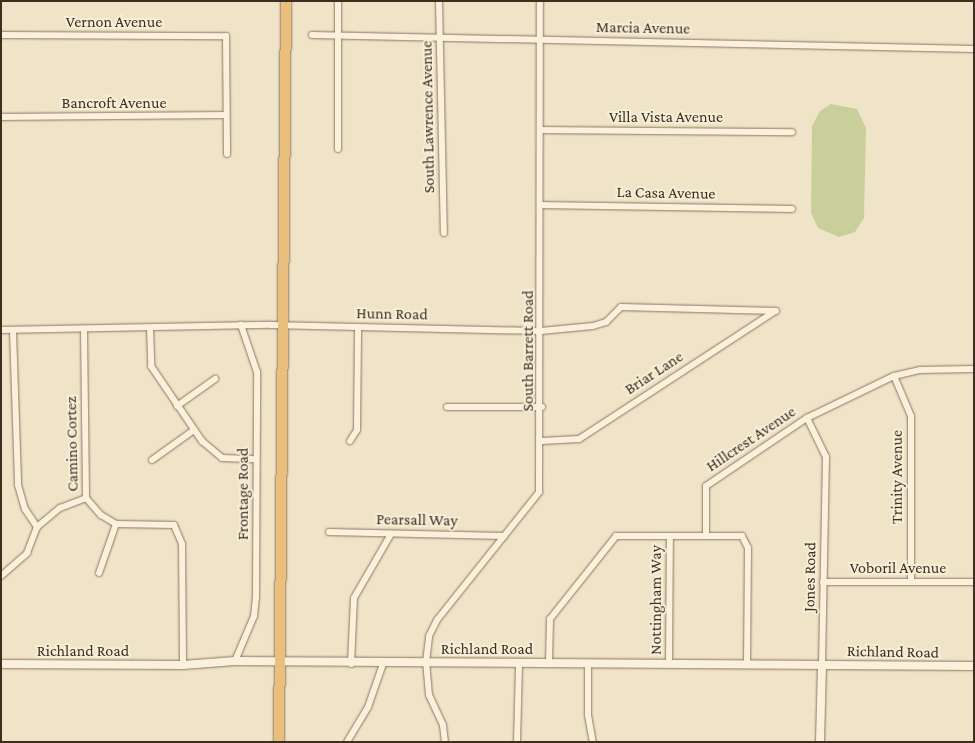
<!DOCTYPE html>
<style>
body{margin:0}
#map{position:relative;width:975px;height:743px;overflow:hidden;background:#f0e4c8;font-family:"Crimson Pro",serif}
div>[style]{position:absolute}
.green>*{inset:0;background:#c9cf9b}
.roads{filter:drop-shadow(0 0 1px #8d765c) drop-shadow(0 0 1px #8d765c)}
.minor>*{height:6px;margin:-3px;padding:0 3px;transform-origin:3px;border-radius:3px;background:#faf1dc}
.tertiary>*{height:8px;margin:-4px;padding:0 4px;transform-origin:4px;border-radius:4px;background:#faf1dc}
.trunk>*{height:10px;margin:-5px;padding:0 5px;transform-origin:5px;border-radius:5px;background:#eabe7c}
span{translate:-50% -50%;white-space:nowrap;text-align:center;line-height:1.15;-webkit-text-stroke:4px #f7eed8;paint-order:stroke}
.street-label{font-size:16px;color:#3d2e20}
.frame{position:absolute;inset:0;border:2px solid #3d2e20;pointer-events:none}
</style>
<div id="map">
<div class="green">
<i style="clip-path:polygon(831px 104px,857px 109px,866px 128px,864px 218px,855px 232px,839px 237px,818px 228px,811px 213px,812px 126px,820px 111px)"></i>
</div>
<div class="roads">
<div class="minor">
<i style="left:439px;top:1px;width:232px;rotate:88.8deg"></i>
<i style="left:1px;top:35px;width:225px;rotate:0.3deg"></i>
<i style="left:226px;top:36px;width:118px;rotate:89.5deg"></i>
<i style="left:312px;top:35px;width:662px;rotate:1.21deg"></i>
<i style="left:1px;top:117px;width:225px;rotate:-0.5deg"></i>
<i style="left:540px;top:130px;width:252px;rotate:0.5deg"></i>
<i style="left:338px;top:149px;width:148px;rotate:-90deg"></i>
<i style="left:541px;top:205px;width:251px;rotate:0.9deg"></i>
<i style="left:150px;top:328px;width:38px;rotate:88deg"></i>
<i style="left:151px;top:366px;width:91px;rotate:55.8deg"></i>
<i style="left:202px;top:441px;width:26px;rotate:40deg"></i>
<i style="left:222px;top:458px;width:34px;rotate:2deg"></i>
<i style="left:1px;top:330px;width:270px;rotate:-1.1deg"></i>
<i style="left:271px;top:325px;width:270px;rotate:1.3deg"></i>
<i style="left:541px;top:331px;width:52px;rotate:-5.5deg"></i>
<i style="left:593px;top:326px;width:14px;rotate:-17deg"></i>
<i style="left:606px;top:322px;width:21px;rotate:-45deg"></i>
<i style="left:621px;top:307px;width:155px;rotate:1.5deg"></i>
<i style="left:84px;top:330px;width:168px;rotate:89.3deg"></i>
<i style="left:86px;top:498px;width:23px;rotate:49deg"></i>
<i style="left:101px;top:515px;width:17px;rotate:31deg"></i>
<i style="left:116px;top:524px;width:58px;rotate:1deg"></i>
<i style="left:174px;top:525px;width:21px;rotate:67deg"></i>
<i style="left:182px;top:544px;width:121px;rotate:89.5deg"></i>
<i style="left:13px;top:331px;width:154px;rotate:88.1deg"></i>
<i style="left:18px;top:485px;width:25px;rotate:74deg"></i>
<i style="left:25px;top:509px;width:22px;rotate:56deg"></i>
<i style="left:894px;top:376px;width:43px;rotate:67deg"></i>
<i style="left:911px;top:416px;width:166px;rotate:90deg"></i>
<i style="left:177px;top:406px;width:47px;rotate:-35.4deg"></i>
<i style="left:447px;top:407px;width:95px"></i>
<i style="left:807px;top:418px;width:43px;rotate:64deg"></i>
<i style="left:826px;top:457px;width:208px;rotate:91.1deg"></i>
<i style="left:350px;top:441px;width:13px;rotate:-58deg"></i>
<i style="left:357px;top:430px;width:103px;rotate:-89.4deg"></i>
<i style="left:542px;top:441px;width:37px;rotate:-3deg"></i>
<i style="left:579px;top:439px;width:234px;rotate:-33.1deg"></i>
<i style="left:152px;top:460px;width:52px;rotate:-35.5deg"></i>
<i style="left:329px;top:532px;width:175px;rotate:1.3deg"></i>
<i style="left:706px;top:536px;width:50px;rotate:-90deg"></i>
<i style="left:706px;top:486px;width:122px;rotate:-34deg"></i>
<i style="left:807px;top:418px;width:97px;rotate:-25.8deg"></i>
<i style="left:894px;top:376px;width:27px;rotate:-13deg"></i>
<i style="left:920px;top:370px;width:54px;rotate:-1.1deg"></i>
<i style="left:99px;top:573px;width:52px;rotate:-70.9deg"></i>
<i style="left:1px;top:576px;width:35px;rotate:-41deg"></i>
<i style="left:27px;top:553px;width:28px;rotate:-69deg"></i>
<i style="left:37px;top:527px;width:30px;rotate:-40deg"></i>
<i style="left:60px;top:508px;width:28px;rotate:-21deg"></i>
<i style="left:823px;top:582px;width:151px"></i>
<i style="left:235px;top:661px;width:49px;rotate:-67.1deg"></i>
<i style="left:254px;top:616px;width:19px;rotate:-84deg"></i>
<i style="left:256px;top:597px;width:225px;rotate:-89.7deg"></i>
<i style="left:257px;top:372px;width:50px;rotate:-108.8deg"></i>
<i style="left:549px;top:663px;width:44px;rotate:-88.7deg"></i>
<i style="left:550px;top:619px;width:106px;rotate:-51.5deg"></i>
<i style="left:616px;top:536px;width:126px"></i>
<i style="left:742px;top:536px;width:13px;rotate:63deg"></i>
<i style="left:748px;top:548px;width:116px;rotate:90.5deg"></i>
<i style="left:588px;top:663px;width:52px;rotate:90deg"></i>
<i style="left:588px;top:715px;width:27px;rotate:80deg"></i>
<i style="left:351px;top:664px;width:66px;rotate:-87.4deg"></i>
<i style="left:354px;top:598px;width:74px;rotate:-60deg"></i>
<i style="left:669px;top:664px;width:128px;rotate:-89.6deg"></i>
<i style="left:347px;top:742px;width:41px;rotate:-59deg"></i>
<i style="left:368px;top:707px;width:46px;rotate:-70.8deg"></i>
<i style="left:445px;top:742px;width:17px;rotate:-97deg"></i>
<i style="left:443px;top:725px;width:33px;rotate:-115deg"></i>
<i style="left:429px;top:695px;width:33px;rotate:-95deg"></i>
<i style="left:426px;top:662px;width:26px;rotate:-83deg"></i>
<i style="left:429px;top:636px;width:18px;rotate:-63deg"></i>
<i style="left:437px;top:620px;width:164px;rotate:-51.4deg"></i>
<i style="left:539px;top:492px;width:491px;rotate:-89.9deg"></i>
<i style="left:517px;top:742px;width:79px;rotate:-88.5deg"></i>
</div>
<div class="tertiary">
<i style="left:1px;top:664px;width:182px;rotate:0.3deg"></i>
<i style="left:183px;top:665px;width:52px;rotate:-4.4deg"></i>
<i style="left:235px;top:661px;width:739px;rotate:0.39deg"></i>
<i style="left:820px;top:742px;width:77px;rotate:-88.5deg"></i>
</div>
<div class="trunk">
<i style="left:279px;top:742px;width:741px;rotate:-89.46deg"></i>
</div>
</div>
<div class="street-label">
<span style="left:114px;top:22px">Vernon Avenue</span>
<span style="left:643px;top:28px;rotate:1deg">Marcia Avenue</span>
<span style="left:114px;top:103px">Bancroft Avenue</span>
<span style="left:428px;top:117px;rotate:-91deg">South Lawrence Avenue</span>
<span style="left:666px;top:117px">Villa Vista Avenue</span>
<span style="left:666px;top:193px;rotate:1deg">La Casa Avenue</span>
<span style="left:392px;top:314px;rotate:1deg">Hunn Road</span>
<span style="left:528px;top:351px;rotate:-90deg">South Barrett Road</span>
<span style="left:654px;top:373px;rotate:-33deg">Briar Lane</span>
<span style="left:751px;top:439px;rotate:-34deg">Hillcrest Avenue</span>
<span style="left:72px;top:444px;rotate:-91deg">Camino Cortez</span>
<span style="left:897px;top:477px;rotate:-90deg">Trinity Avenue</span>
<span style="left:243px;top:494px;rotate:-90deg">Frontage Road</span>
<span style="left:417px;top:520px;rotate:1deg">Pearsall Way</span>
<span style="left:898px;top:568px">Voboril Avenue</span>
<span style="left:810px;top:577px;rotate:-89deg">Jones Road</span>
<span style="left:656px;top:600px;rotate:-90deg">Nottingham Way</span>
<span style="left:487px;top:649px">Richland Road</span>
<span style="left:83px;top:651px">Richland Road</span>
<span style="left:893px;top:652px;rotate:1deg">Richland Road</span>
</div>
<div class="frame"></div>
</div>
